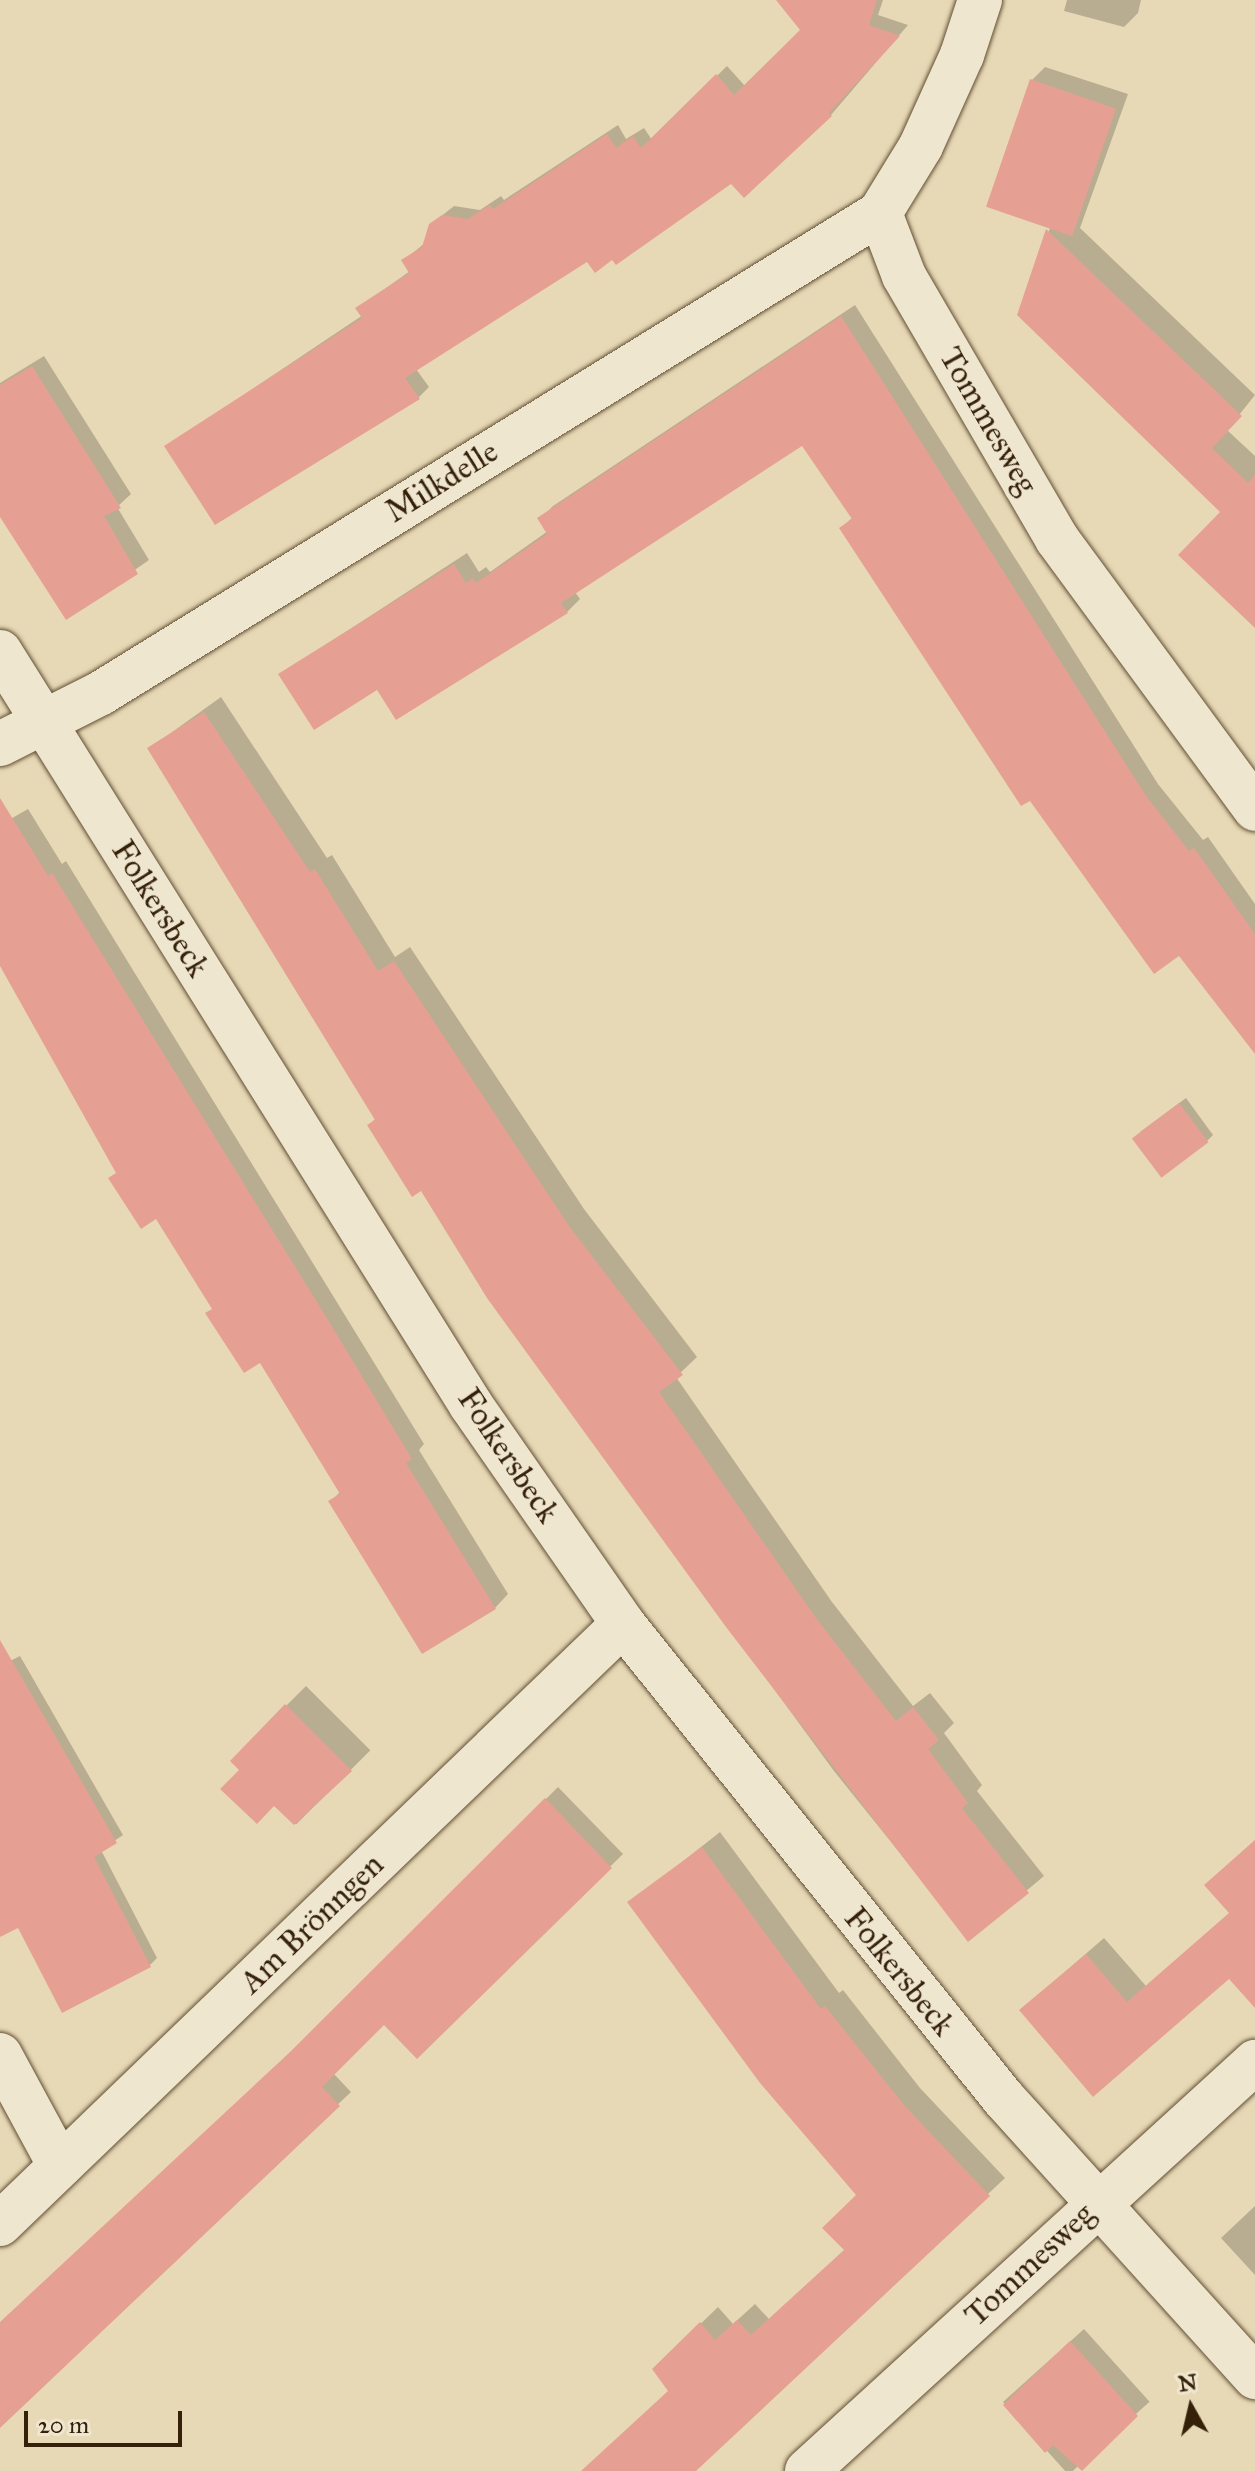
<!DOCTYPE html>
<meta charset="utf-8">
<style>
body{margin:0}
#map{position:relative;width:1255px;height:2471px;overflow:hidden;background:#e7d9b6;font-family:"IM FELL Great Primer",serif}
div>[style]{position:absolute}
.shadow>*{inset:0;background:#0003;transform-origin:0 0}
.building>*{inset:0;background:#e6a093;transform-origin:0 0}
.roads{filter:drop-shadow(0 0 2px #624f34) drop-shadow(0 0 2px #624f34)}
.minor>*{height:44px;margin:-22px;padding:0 22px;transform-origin:22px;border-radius:22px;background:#efe6d0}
span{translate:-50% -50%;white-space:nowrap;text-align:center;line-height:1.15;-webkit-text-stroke:8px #efe6d0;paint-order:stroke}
.street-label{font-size:32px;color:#352109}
.north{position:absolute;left:1151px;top:2367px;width:80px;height:80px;-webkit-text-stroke:6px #efe6d0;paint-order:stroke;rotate:352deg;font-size:22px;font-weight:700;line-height:32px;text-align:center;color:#352109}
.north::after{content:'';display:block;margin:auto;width:28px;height:36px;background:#352109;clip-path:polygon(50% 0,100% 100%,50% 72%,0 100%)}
.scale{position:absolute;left:24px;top:2411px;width:158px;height:36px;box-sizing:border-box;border:4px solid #352109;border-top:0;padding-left:10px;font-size:24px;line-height:28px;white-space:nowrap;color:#352109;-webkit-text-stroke:6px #efe6d0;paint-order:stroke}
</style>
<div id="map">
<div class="shadow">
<i style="clip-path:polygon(803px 0,883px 0,878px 15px,908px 25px,831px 115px,613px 258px,587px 259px,416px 369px,429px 387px,419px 397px,166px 447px,363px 315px,358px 308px,410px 271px,404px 260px,425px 243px,430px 225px,454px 206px,480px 210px,501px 196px,504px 200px,618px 125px,626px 139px,644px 128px,652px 140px,727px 66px,745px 86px,803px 30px)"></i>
<i style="clip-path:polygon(1067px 0,1141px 0,1138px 13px,1124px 27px,1064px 11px)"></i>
<i style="clip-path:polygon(1045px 67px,1128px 94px,1080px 228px,1255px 395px,1227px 430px,1255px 456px,1255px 626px,1222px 512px,1020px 314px,1050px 228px,1032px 80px)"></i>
<i style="clip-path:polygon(855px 305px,1158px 784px,1203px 840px,1208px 837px,1255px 904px,1255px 1050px,841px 528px,853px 517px,803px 444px,575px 592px,580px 599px,567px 612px,396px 717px,377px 687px,281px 674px,467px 553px,479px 572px,486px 567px,490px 572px,548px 531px,540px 519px,553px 506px)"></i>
<i style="clip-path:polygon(44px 356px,131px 494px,117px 507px,149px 560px,66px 618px,0 512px,0 383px)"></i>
<i style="clip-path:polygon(221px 697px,327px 858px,332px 855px,395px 957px,410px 947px,584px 1209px,697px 1357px,676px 1377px,832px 1602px,913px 1706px,930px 1693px,954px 1723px,944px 1733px,982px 1785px,977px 1791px,1044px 1876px,969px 1939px,834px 1771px,591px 1439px,422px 1188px,369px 1125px,376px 1118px,150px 748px)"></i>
<i style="clip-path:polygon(28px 809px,62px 864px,66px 861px,424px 1444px,419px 1450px,508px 1594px,495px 1608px,330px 1502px,341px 1491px,260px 1360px,214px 1307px,156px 1216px,117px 1172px,0 963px,0 825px)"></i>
<i style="clip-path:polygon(1186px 1098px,1213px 1135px,1207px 1141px,1140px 1132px)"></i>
<i style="clip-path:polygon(20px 1656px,123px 1835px,101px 1850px,157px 1958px,150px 1965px,19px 1925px,0 1910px,0 1666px)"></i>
<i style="left:306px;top:1686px;width:91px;height:105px;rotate:45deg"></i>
<i style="clip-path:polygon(558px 1787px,623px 1854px,417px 2056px,384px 2022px,333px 2073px,351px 2092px,0 2424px,0 2325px,304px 2041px)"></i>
<i style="clip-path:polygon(720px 1832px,839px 1993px,843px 1990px,920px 2088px,1005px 2178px,693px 2471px,584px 2471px,670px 2391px,654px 2369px,718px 2307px,733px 2324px,755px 2304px,769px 2319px,846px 2249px,859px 2195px,630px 1903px)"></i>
<i style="clip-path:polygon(1255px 1840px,1255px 1990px,1229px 1976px,1093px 2094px,1021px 2010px,1104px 1938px,1146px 1986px,1231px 1912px,1206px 1885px)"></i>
<i style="clip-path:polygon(1255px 2206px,1255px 2275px,1221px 2238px)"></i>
<i style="left:1084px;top:2329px;width:98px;height:109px;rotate:48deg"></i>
</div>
<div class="building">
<i style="clip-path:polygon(776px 0,877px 0,869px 25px,900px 36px,829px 113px,832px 116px,744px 198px,731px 184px,616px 265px,612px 260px,595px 273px,587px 262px,405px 378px,420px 399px,215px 525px,164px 446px,362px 318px,355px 308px,409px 273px,401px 260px,422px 247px,429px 224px,442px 215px,468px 219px,490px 205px,493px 209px,607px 134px,616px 148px,633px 136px,641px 148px,716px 74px,734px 95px,800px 30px)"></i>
<i style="left:1030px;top:79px;width:91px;height:135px;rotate:19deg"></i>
<i style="clip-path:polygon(1046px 229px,1242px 416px,1212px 448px,1248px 483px,1255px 475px,1255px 628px,1178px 555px,1220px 512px,1017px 315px)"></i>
<i style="clip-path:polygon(841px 316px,1146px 796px,1189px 851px,1194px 848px,1255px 934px,1255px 1054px,1179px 956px,1154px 974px,1030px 801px,1021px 806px,839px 528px,852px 519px,802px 446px,561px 603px,568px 613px,396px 720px,377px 690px,314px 730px,278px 674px,454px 564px,466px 583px,473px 578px,476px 583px,547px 534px,537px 518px)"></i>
<i style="clip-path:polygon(32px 366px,121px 508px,104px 516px,138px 574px,66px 620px,0 517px,0 385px)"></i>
<i style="clip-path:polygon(204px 712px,310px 872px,315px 869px,378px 971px,394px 961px,569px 1226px,683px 1375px,659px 1392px,816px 1618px,896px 1721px,913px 1707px,939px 1740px,928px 1749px,968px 1803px,962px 1808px,1029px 1893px,968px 1942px,726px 1627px,487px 1298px,421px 1191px,412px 1197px,367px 1125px,375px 1120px,147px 748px)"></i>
<i style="clip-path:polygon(0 798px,48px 876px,52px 873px,328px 1320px,412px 1459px,406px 1463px,496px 1609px,422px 1654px,328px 1501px,340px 1494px,260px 1363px,244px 1373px,205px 1313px,212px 1309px,156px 1219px,141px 1229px,108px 1178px,116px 1173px,0 966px)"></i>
<i style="left:1179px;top:1103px;width:49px;height:59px;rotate:53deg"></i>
<i style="clip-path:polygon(0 1640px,117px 1843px,94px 1857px,151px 1967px,62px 2013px,18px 1928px,0 1937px)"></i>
<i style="clip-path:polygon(285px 1704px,352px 1771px,294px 1825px,274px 1806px,257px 1824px,220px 1789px,239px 1770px,230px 1761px)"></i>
<i style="clip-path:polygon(545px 1798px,612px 1868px,417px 2059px,384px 2025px,322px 2087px,340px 2106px,0 2428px,0 2322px,289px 2053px)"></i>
<i style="clip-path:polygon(1255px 1840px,1255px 2008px,1229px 1979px,1093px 2097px,1019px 2010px,1086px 1954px,1127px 2002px,1229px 1913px,1204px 1885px)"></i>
<i style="clip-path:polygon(702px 1847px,821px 2009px,825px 2006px,904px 2105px,990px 2196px,696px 2471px,581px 2471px,668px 2391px,652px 2369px,700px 2322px,715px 2340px,737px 2320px,751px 2335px,844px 2250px,822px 2228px,856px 2195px,760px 2083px,627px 1902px)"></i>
<i style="clip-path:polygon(1070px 2341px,1138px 2416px,1082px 2471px,1053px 2445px,1045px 2453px,1003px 2405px)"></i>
</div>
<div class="roads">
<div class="minor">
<i style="left:980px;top:0;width:58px;rotate:108.1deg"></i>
<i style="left:962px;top:55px;width:100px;rotate:114.3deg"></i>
<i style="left:921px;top:146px;width:79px;rotate:121.5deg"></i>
<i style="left:880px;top:213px;width:67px;rotate:69.1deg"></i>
<i style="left:904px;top:276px;width:304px;rotate:59.8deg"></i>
<i style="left:1057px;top:539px;width:335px;rotate:53.7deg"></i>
<i style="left:0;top:652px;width:888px;rotate:57.97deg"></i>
<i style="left:471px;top:1405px;width:267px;rotate:55.2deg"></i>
<i style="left:623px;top:1624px;width:609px;rotate:51.27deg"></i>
<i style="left:1004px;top:2099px;width:375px;rotate:47.9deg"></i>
<i style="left:0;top:744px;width:113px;rotate:-26.8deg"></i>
<i style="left:101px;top:693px;width:915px;rotate:-31.64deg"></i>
<i style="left:0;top:2055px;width:126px;rotate:61.6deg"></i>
<i style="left:0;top:2224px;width:865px;rotate:-43.92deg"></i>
<i style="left:807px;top:2471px;width:607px;rotate:-42.39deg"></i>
</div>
</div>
<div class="street-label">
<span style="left:988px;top:421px;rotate:60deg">Tommesweg</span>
<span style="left:442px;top:482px;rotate:-32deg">Milkdelle</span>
<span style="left:160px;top:909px;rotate:58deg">Folkersbeck</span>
<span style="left:508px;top:1456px;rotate:56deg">Folkersbeck</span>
<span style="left:312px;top:1924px;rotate:-44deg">Am Brönngen</span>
<span style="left:899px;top:1972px;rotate:51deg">Folkersbeck</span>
<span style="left:1030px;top:2265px;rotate:-43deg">Tommesweg</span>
</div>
<div class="north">N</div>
<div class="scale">20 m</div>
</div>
